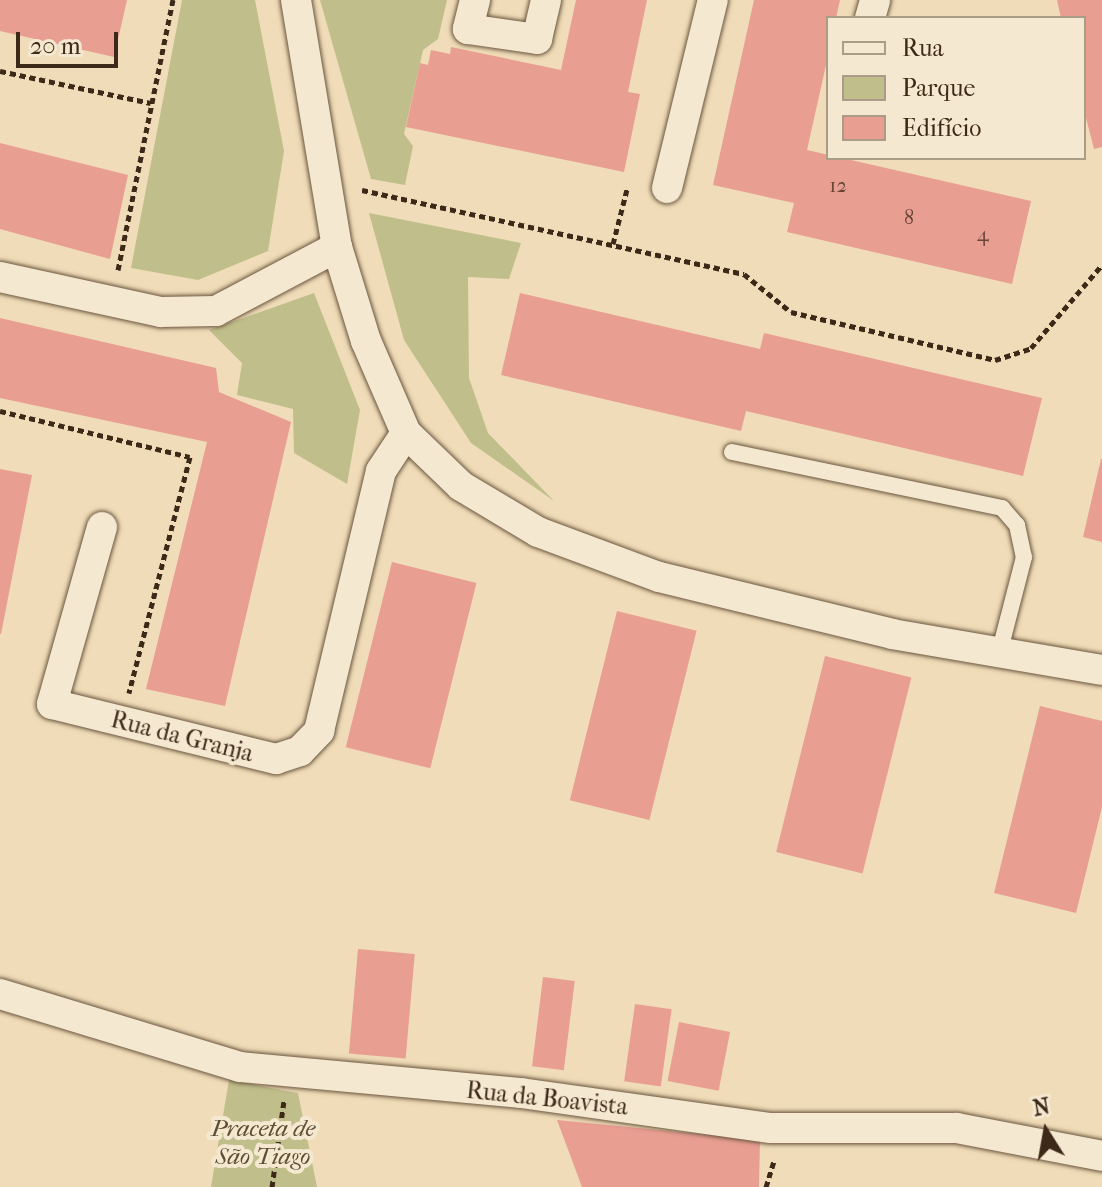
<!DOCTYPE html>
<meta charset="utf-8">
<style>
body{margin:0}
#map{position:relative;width:1102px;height:1187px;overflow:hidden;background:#f0dcb8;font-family:"IM FELL French Canon",serif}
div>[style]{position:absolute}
.green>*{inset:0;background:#c0bf8b}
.building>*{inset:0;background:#e99e92;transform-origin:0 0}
.path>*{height:5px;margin-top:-2.5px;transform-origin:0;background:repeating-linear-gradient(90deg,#3d2917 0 6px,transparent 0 10px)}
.roads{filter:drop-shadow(0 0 2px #6a563f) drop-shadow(0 0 2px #6a563f)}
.service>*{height:16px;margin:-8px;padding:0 8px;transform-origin:8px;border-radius:8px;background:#f5e8d1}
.minor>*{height:30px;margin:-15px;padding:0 15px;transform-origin:15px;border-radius:15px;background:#f5e8d1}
span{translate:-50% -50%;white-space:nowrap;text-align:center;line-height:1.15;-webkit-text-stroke:8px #f5e8d1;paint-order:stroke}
.number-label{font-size:20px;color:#684636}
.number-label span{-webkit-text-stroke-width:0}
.street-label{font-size:24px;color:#3d2917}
.park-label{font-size:24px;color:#5e4e34;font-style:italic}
.legend{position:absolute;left:826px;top:16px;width:260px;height:144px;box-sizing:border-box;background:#f5e8d1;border:2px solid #ab9c87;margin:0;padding:10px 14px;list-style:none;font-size:24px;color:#3d2917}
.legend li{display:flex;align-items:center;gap:16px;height:40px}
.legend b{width:40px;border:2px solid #ab9c87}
.north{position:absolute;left:1006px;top:1091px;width:80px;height:80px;-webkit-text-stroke:6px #f5e8d1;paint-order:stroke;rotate:349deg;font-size:22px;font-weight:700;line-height:32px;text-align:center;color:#3d2917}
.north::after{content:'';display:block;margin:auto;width:28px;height:36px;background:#3d2917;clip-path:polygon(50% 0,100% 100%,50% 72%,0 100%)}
.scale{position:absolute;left:16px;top:32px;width:102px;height:36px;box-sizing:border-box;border:4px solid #3d2917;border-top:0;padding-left:10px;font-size:24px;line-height:28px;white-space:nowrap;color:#3d2917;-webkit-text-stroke:6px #f5e8d1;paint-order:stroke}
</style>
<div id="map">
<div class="green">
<i style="clip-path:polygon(182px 0,255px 0,284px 151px,268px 251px,198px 280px,131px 268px)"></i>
<i style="clip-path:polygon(320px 0,447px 0,438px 39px,423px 50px,404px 134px,413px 146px,405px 185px,371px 179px)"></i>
<i style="clip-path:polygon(369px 213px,521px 243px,509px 279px,468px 277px,469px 378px,488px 433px,554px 501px,471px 443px,404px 340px)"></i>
<i style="clip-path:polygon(314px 293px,360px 410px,347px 484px,294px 453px,293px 409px,237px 395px,242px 363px,209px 330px)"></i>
<i style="clip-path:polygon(229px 1080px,298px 1093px,317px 1187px,211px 1187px)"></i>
</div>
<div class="building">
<i style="clip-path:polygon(0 0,127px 0,114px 57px,0 31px)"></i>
<i style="clip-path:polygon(576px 0,647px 0,628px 92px,640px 94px,624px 172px,406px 127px,420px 63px,428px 65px,431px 50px,450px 54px,451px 47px,561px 70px)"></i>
<i style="clip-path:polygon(754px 0,840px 0,836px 18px,828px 18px,828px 56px,807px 150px,1031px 201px,1012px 284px,787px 232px,794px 203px,713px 185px)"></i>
<i style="clip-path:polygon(1057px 0,1102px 0,1102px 147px,1094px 149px,1084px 110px,1084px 18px,1061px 18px)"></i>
<i style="clip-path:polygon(0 143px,128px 175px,110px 259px,0 229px)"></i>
<i style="clip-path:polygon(520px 293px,760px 349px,764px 333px,1042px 398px,1023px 476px,746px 411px,741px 431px,501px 375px)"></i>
<i style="clip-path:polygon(0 318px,216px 368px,219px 392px,291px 422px,225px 706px,146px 689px,207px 442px,0 398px)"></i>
<i style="clip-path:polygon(1101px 459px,1102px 459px,1102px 542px,1083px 537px)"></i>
<i style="clip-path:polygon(0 469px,32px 475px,1px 634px,0 634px)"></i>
<i style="left:392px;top:562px;width:87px;height:191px;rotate:14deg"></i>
<i style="left:617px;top:611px;width:82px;height:195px;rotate:14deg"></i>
<i style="left:825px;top:656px;width:89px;height:202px;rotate:14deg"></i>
<i style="clip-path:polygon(1040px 706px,1102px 721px,1102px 807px,1076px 913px,994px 893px)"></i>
<i style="left:358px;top:949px;width:57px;height:105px;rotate:5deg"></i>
<i style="left:543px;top:977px;width:32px;height:90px;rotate:7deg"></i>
<i style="left:635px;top:1004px;width:37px;height:78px;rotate:8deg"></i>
<i style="left:679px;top:1022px;width:52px;height:60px;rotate:11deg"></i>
<i style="clip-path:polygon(557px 1120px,760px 1140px,759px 1187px,582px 1187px)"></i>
</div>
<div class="path">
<i style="left:0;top:71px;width:154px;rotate:12deg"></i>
<i style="left:362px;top:190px;width:391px;rotate:12.4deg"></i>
<i style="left:744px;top:274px;width:60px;rotate:39deg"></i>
<i style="left:791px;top:312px;width:210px;rotate:13.2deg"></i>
<i style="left:995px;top:360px;width:38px;rotate:-18deg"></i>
<i style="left:1031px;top:348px;width:109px;rotate:-49.5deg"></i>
<i style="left:613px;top:244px;width:57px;rotate:-75.7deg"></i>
<i style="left:118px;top:270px;width:276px;rotate:-78.5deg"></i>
<i style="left:0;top:411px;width:195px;rotate:13.6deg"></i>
<i style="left:190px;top:457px;width:244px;rotate:104.5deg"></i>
<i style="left:272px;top:1187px;width:87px;rotate:-82.1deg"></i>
<i style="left:766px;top:1187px;width:27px;rotate:-73deg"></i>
</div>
<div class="roads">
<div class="service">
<i style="left:732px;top:452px;width:276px;rotate:11.7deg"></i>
<i style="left:1002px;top:508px;width:23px;rotate:49deg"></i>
<i style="left:1017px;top:525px;width:33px;rotate:78deg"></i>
<i style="left:1024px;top:557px;width:100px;rotate:104.5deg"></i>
</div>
<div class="minor">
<i style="left:296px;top:0;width:250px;rotate:80.6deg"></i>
<i style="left:337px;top:247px;width:98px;rotate:72.9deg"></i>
<i style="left:366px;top:341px;width:100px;rotate:66.5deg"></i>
<i style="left:406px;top:433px;width:76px;rotate:43.9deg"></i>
<i style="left:461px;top:486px;width:90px;rotate:30.9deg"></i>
<i style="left:538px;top:532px;width:129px;rotate:20.4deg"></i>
<i style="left:659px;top:577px;width:240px;rotate:13.7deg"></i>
<i style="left:892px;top:634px;width:213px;rotate:9.7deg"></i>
<i style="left:475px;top:0;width:30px;rotate:104deg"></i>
<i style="left:468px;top:29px;width:70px;rotate:8.2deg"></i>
<i style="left:537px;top:39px;width:40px;rotate:-77deg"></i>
<i style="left:870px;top:18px;width:19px;rotate:-74deg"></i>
<i style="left:667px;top:188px;width:194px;rotate:-76.3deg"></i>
<i style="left:0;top:277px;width:165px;rotate:12.3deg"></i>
<i style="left:161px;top:312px;width:55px;rotate:-1deg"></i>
<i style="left:216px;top:311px;width:137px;rotate:-27.9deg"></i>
<i style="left:102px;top:527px;width:184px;rotate:105.8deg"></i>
<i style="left:52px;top:704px;width:231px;rotate:13.8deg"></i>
<i style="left:276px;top:759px;width:25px;rotate:-18deg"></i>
<i style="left:300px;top:751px;width:28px;rotate:-46deg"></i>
<i style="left:319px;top:731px;width:267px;rotate:-76.6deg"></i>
<i style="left:381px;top:471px;width:45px;rotate:-56.7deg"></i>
<i style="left:0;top:994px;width:251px;rotate:16.9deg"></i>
<i style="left:240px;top:1067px;width:282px;rotate:5.3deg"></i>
<i style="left:521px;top:1093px;width:252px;rotate:8deg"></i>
<i style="left:771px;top:1128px;width:186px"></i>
<i style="left:957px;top:1128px;width:148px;rotate:10.9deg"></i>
</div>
</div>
<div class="number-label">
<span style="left:838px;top:185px">12</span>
<span style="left:909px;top:217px">8</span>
<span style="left:983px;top:234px">4</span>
</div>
<div class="street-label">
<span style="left:182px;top:737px;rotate:14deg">Rua da Granja</span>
<span style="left:547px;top:1099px;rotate:6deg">Rua da Boavista</span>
</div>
<div class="park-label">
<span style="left:263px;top:1143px">Praceta de<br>São Tiago</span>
</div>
<ul class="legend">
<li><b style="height:10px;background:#f5e8d1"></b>Rua</li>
<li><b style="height:22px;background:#c0bf8b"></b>Parque</li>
<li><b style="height:22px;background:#e99e92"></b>Edifício</li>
</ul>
<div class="north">N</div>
<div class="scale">20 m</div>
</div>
